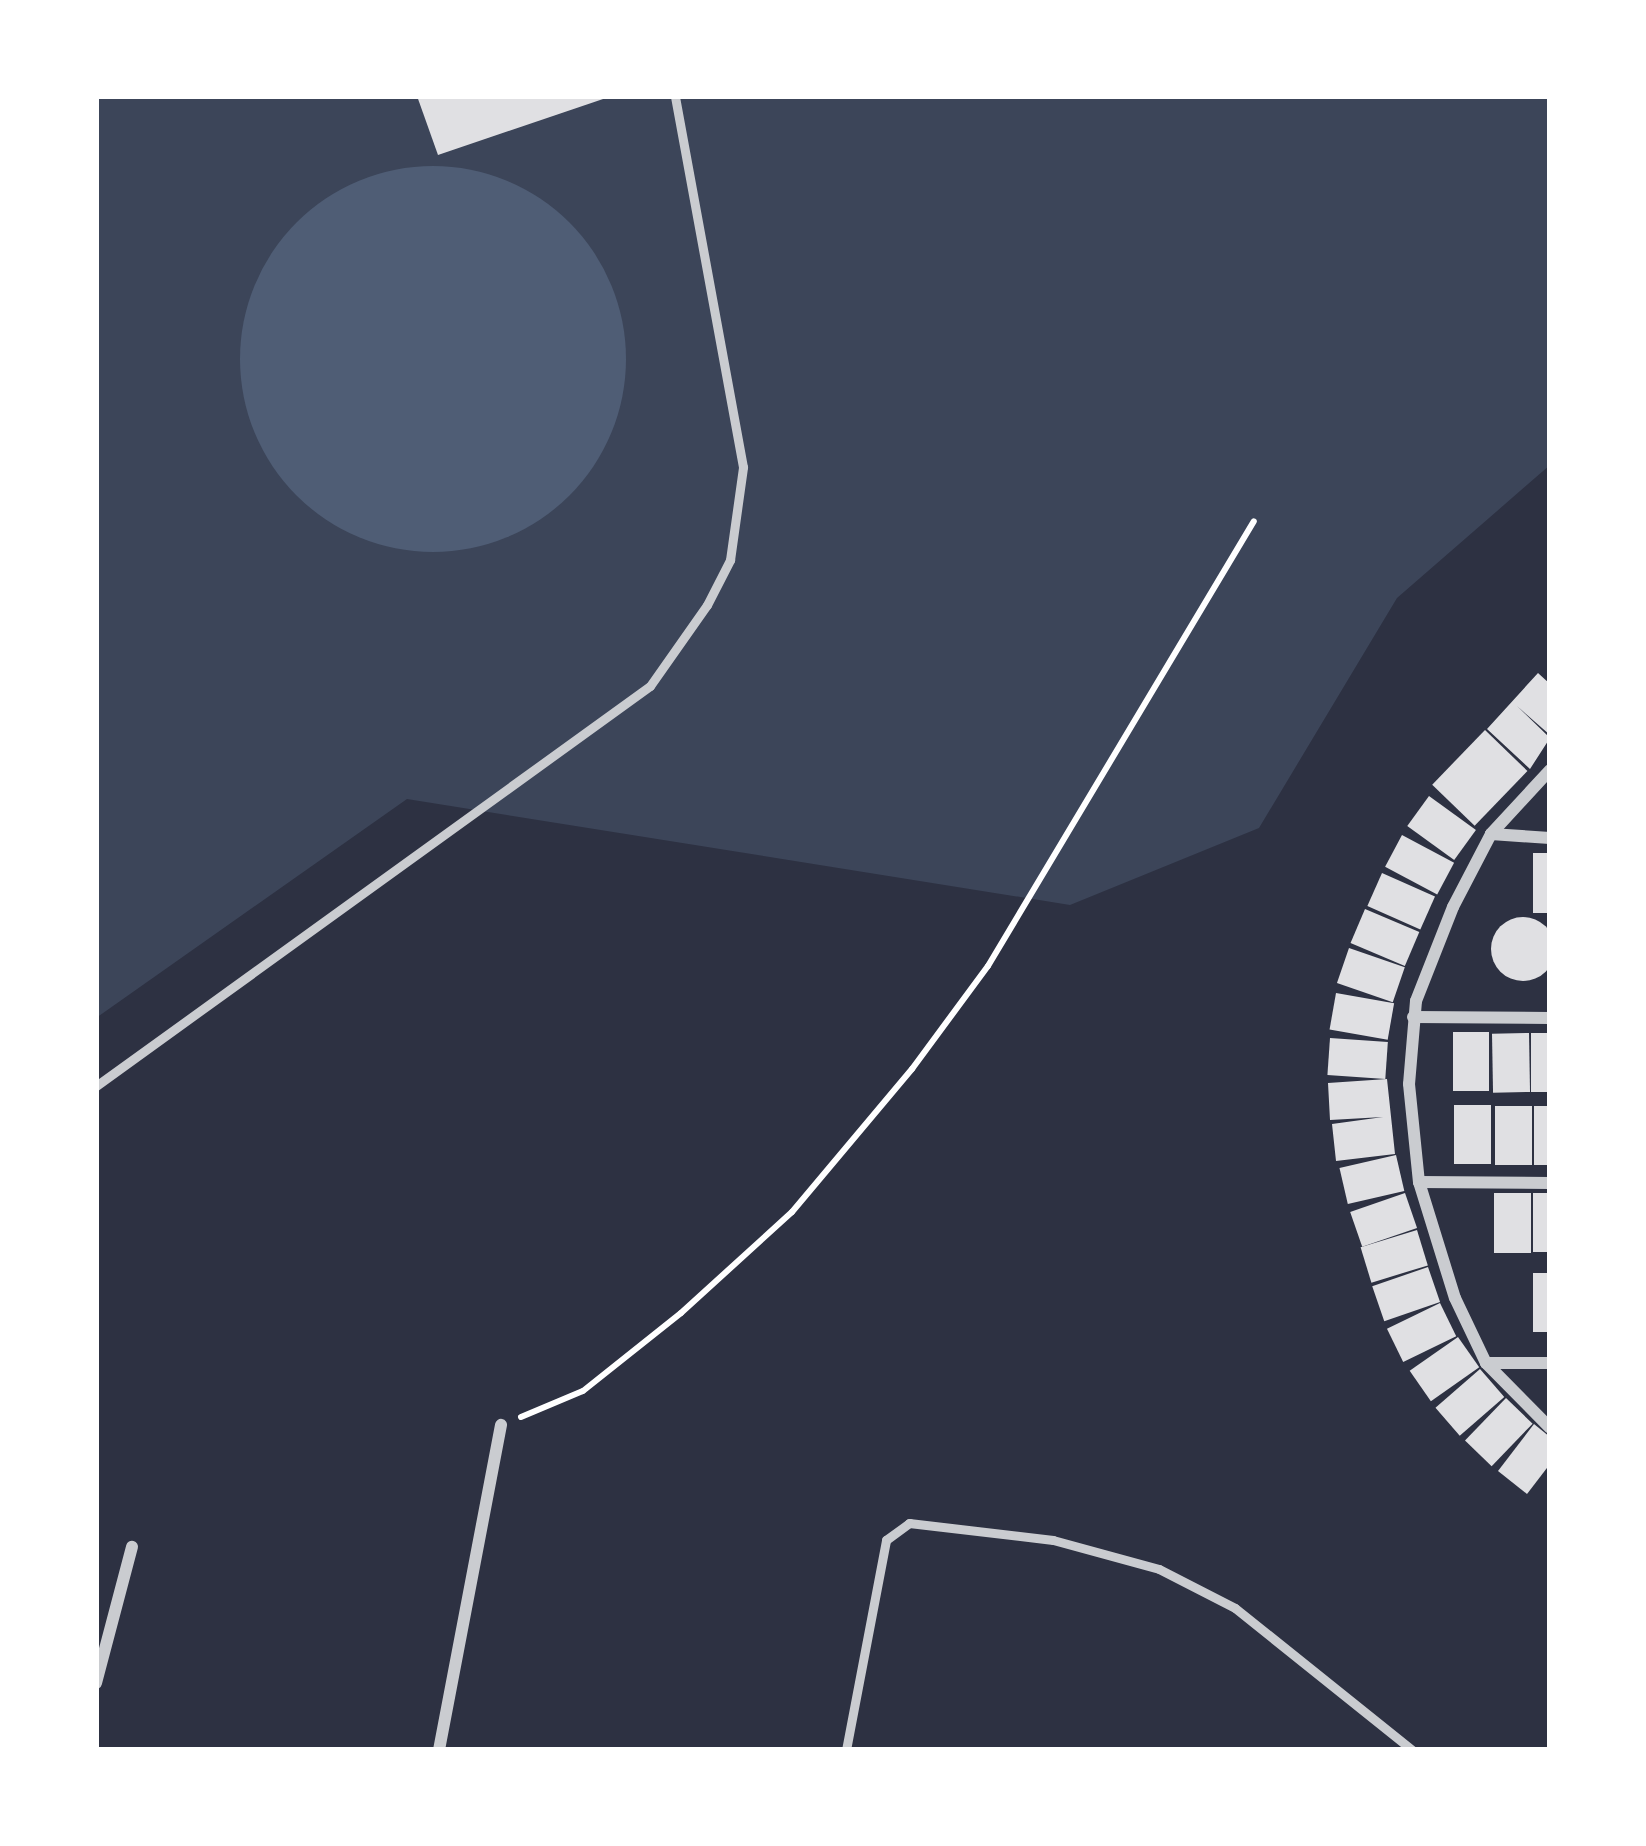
<!DOCTYPE html>
<style>
body{margin:0}
#map{position:relative;width:1646px;height:1846px;overflow:hidden;background:#2d3142;font-family:"PT Sans",sans-serif}
div>[style]{position:absolute}
.green>*{inset:0;background:#3c4559}
.water>*{inset:0;background:#4f5d75}
.round{border-radius:50%}
.building>*{inset:0;background:#e0e0e3;transform-origin:0 0}
.path>*{height:6px;margin:-3px;padding:0 3px;transform-origin:3px;border-radius:3px;background:#fff}
.service>*{height:9px;margin:-4.5px;padding:0 4.5px;transform-origin:4.5px;border-radius:4.5px;background:#caccd0}
.minor>*{height:12px;margin:-6px;padding:0 6px;transform-origin:6px;border-radius:6px;background:#caccd0}
span{translate:-50% -50%;white-space:nowrap;text-align:center;line-height:1.15;-webkit-text-stroke:12px #fff;paint-order:stroke}
.frame{position:absolute;inset:0;border:99px solid #fff;pointer-events:none}
</style>
<div id="map">
<div class="green">
<i style="clip-path:polygon(96px 96px,1550px 96px,1550px 465px,1397px 598px,1259px 828px,1070px 905px,407px 799px,96px 1018px)"></i>
</div>
<div class="water">
<i class="round" style="left:240px;top:166px;width:386px;height:386px"></i>
</div>
<div class="building">
<i style="clip-path:polygon(417px 96px,609px 96px,609px 97px,438px 155px)"></i>
<i style="clip-path:polygon(1538px 673px,1550px 684px,1550px 735px,1517px 706px,1550px 738px,1530px 769px,1487px 729px)"></i>
<i style="left:1485px;top:730px;width:59px;height:76px;rotate:44deg"></i>
<i style="left:1429px;top:796px;width:58px;height:37px;rotate:36deg"></i>
<i style="left:1402px;top:835px;width:59px;height:36px;rotate:28deg"></i>
<i style="left:1550px;top:853px;width:60px;height:17px;rotate:90deg"></i>
<i style="left:1382px;top:873px;width:58px;height:36px;rotate:24deg"></i>
<i style="left:1365px;top:909px;width:59px;height:37px;rotate:23deg"></i>
<i class="round" style="left:1491px;top:917px;width:64px;height:64px"></i>
<i style="left:1349px;top:948px;width:59px;height:37px;rotate:19deg"></i>
<i style="left:1336px;top:993px;width:59px;height:37px;rotate:10deg"></i>
<i style="left:1453px;top:1032px;width:36px;height:59px"></i>
<i style="left:1529px;top:1033px;width:59px;height:37px;rotate:89deg"></i>
<i style="left:1531px;top:1033px;width:19px;height:59px"></i>
<i style="left:1330px;top:1038px;width:58px;height:37px;rotate:4deg"></i>
<i style="clip-path:polygon(1387px 1079px,1395px 1154px,1336px 1161px,1332px 1124px,1383px 1117px,1330px 1120px,1328px 1083px)"></i>
<i style="left:1454px;top:1105px;width:37px;height:59px"></i>
<i style="left:1532px;top:1106px;width:59px;height:37px;rotate:90deg"></i>
<i style="left:1534px;top:1106px;width:16px;height:59px"></i>
<i style="left:1396px;top:1155px;width:37px;height:58px;rotate:77deg"></i>
<i style="left:1405px;top:1193px;width:37px;height:58px;rotate:71deg"></i>
<i style="left:1531px;top:1193px;width:60px;height:37px;rotate:90deg"></i>
<i style="left:1533px;top:1193px;width:17px;height:59px"></i>
<i style="left:1417px;top:1230px;width:37px;height:59px;rotate:73deg"></i>
<i style="left:1428px;top:1267px;width:37px;height:59px;rotate:71deg"></i>
<i style="left:1533px;top:1273px;width:17px;height:59px"></i>
<i style="left:1440px;top:1303px;width:37px;height:59px;rotate:64deg"></i>
<i style="left:1458px;top:1337px;width:37px;height:59px;rotate:55deg"></i>
<i style="left:1480px;top:1369px;width:37px;height:59px;rotate:49deg"></i>
<i style="left:1506px;top:1398px;width:37px;height:59px;rotate:44deg"></i>
<i style="clip-path:polygon(1534px 1424px,1550px 1437px,1550px 1464px,1527px 1494px,1498px 1471px)"></i>
</div>
<div class="path">
<i style="left:521px;top:1417px;width:67px;rotate:-22.8deg"></i>
<i style="left:583px;top:1391px;width:125px;rotate:-38.5deg"></i>
<i style="left:681px;top:1313px;width:150px;rotate:-42.3deg"></i>
<i style="left:792px;top:1212px;width:187px;rotate:-50deg"></i>
<i style="left:912px;top:1069px;width:128px;rotate:-53.6deg"></i>
<i style="left:988px;top:966px;width:518px;rotate:-59.13deg"></i>
</div>
<div class="service">
<i style="left:96px;top:1086px;width:683px;rotate:-35.83deg"></i>
<i style="left:650px;top:686px;width:99px;rotate:-54.9deg"></i>
<i style="left:707px;top:605px;width:51px;rotate:-62.9deg"></i>
<i style="left:730px;top:560px;width:94px;rotate:-82deg"></i>
<i style="left:743px;top:467px;width:377px;rotate:-100.4deg"></i>
<i style="left:846px;top:1750px;width:214px;rotate:-79.2deg"></i>
<i style="left:886px;top:1540px;width:29px;rotate:-36deg"></i>
<i style="left:909px;top:1523px;width:145px;rotate:6.7deg"></i>
<i style="left:1053px;top:1540px;width:110px;rotate:15.3deg"></i>
<i style="left:1159px;top:1569px;width:85px;rotate:27.2deg"></i>
<i style="left:1235px;top:1608px;width:227px;rotate:38.7deg"></i>
</div>
<div class="minor">
<i style="left:1550px;top:770px;width:87px;rotate:132.7deg"></i>
<i style="left:1491px;top:834px;width:82px;rotate:117.5deg"></i>
<i style="left:1453px;top:907px;width:101px;rotate:111.5deg"></i>
<i style="left:1416px;top:1001px;width:83px;rotate:94.8deg"></i>
<i style="left:1409px;top:1084px;width:99px;rotate:84.2deg"></i>
<i style="left:1419px;top:1182px;width:121px;rotate:72.8deg"></i>
<i style="left:1455px;top:1298px;width:72px;rotate:64.5deg"></i>
<i style="left:1486px;top:1363px;width:91px;rotate:45.4deg"></i>
<i style="left:1491px;top:834px;width:59px;rotate:3.9deg"></i>
<i style="left:1413px;top:1017px;width:137px;rotate:0.4deg"></i>
<i style="left:1419px;top:1182px;width:131px;rotate:0.4deg"></i>
<i style="left:1486px;top:1363px;width:64px"></i>
<i style="left:96px;top:1683px;width:141px;rotate:-75.2deg"></i>
<i style="left:439px;top:1750px;width:331px;rotate:-79.2deg"></i>
</div>
<div class="frame"></div>
</div>
